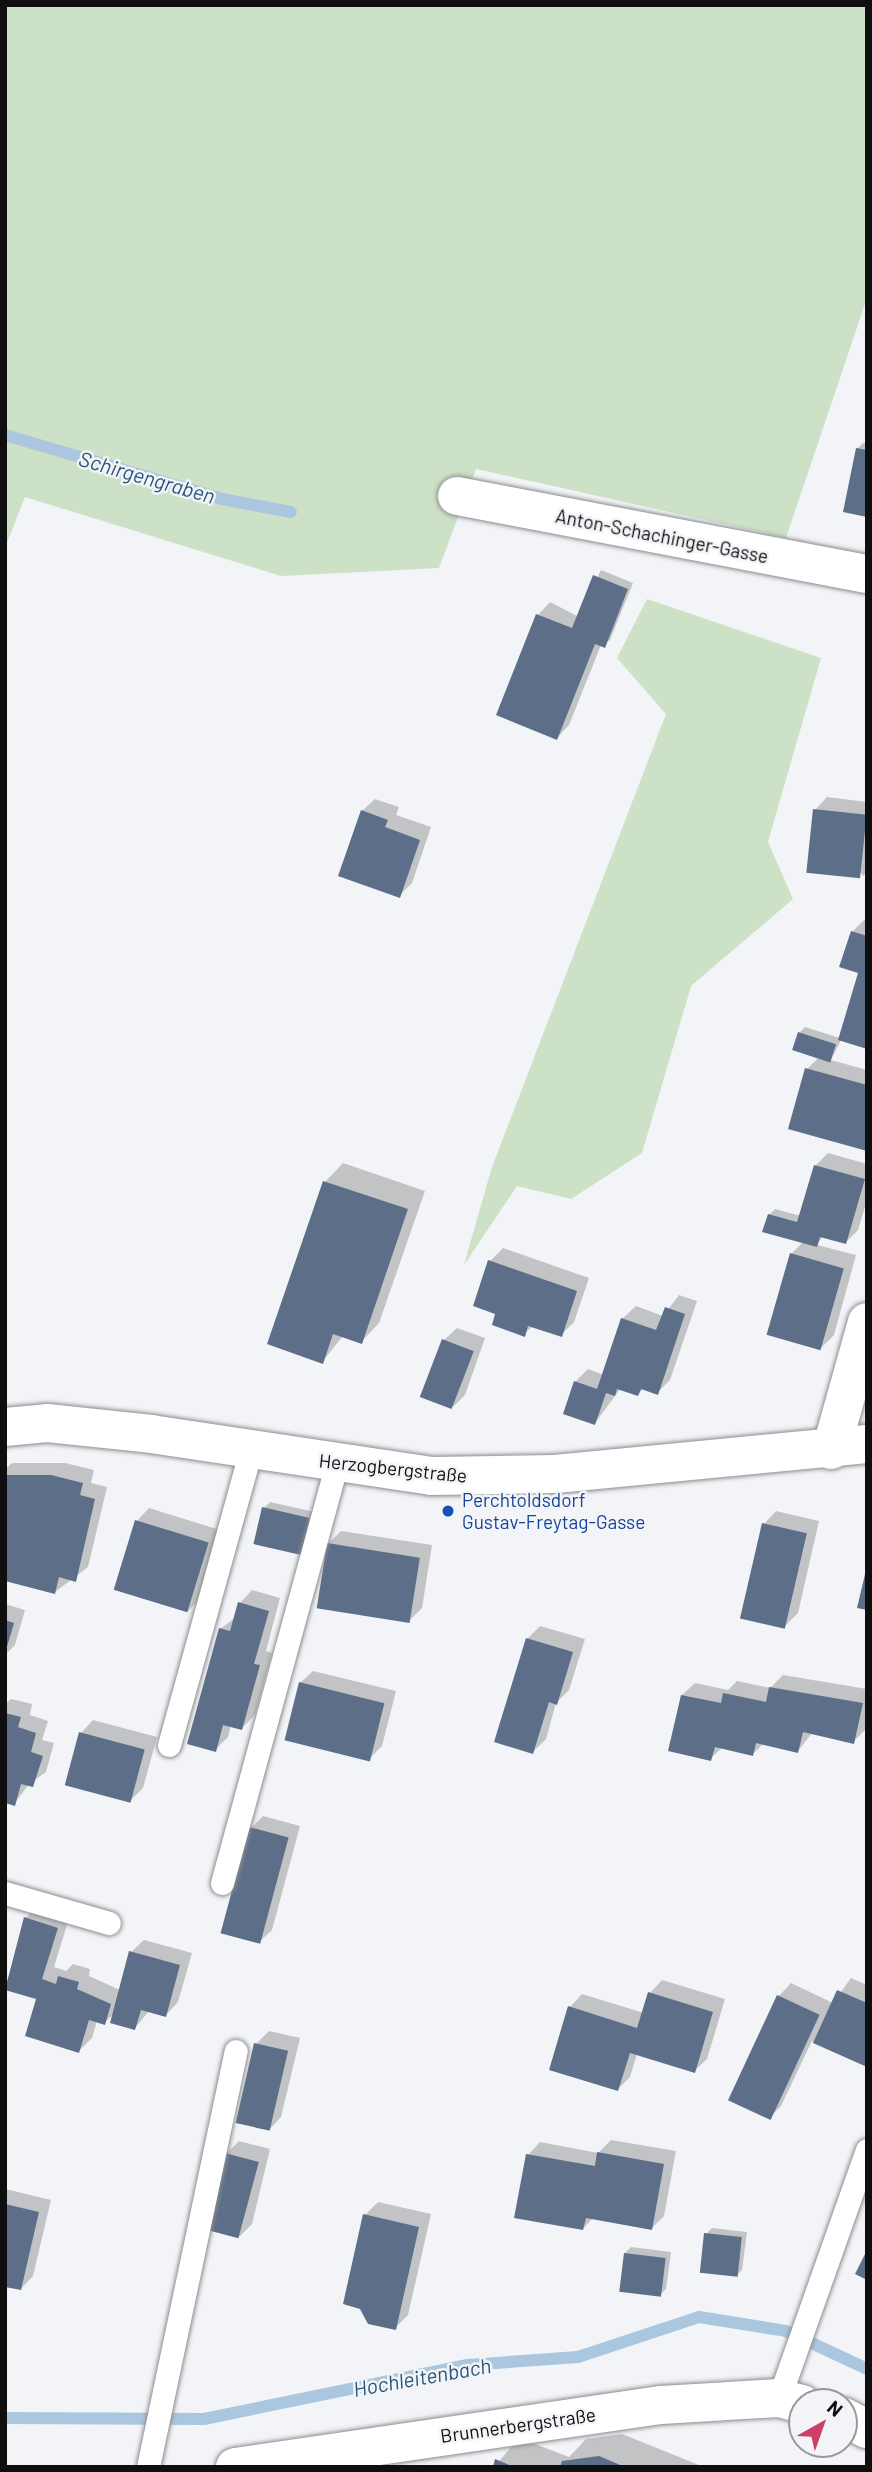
<!DOCTYPE html>
<meta charset="utf-8">
<style>
body{margin:0}
#map{position:relative;width:872px;height:2472px;overflow:hidden;background:#f2f4f7;font-family:Barlow,sans-serif}
div>[style]{position:absolute}
.green>*{inset:0;background:#cde1c7}
.shadow>*{inset:0;background:#0003}
.stream>*{height:12px;margin:-6px;padding:0 6px;transform-origin:6px;border-radius:6px;background:#aac7df}
.building>*{inset:0;background:#5d6e89;transform-origin:0 0}
.roads{filter:drop-shadow(0 0 2px #8c8d90) drop-shadow(0 0 2px #8c8d90)}
.service>*{height:23px;margin:-11.5px;padding:0 11.5px;transform-origin:11.5px;border-radius:11.5px;background:#fff}
.minor>*{height:38px;margin:-19px;padding:0 19px;transform-origin:19px;border-radius:19px;background:#fff}
.secondary>*{height:38px;margin:-19px;padding:0 19px;transform-origin:19px;border-radius:19px;background:#fff}
.dots>*{width:19px;height:19px;translate:-50% -50%;box-sizing:border-box;border:4px solid #f2f4f7;border-radius:50%}
span{translate:-50% -50%;white-space:nowrap;text-align:center;line-height:1.15;-webkit-text-stroke:5px #f2f4f7;paint-order:stroke}
.street-label{font-size:19px;color:#0f0f10}
.transit-label{font-size:19px;color:#164399}
.left{translate:0 -50%;text-align:left}
.water-label{font-size:21px;color:#29567a;font-style:italic}
.frame{position:absolute;inset:0;border:7px solid #0f0f10;pointer-events:none}
.north{position:absolute;left:788px;top:2388px;width:70px;height:70px;box-sizing:border-box;background:#f2f4f7;border:2px solid #97989b;border-radius:50%;rotate:40deg;font-size:19px;font-weight:700;line-height:28px;text-align:center;color:#0f0f10}
.north::after{content:'';display:block;margin:auto;width:24px;height:32px;background:#ce3f68;clip-path:polygon(50% 0,100% 100%,50% 72%,0 100%)}
</style>
<div id="map">
<div class="green">
<i style="clip-path:polygon(5px 5px,867px 5px,867px 298px,786px 538px,476px 469px,439px 568px,281px 576px,25px 497px,5px 548px)"></i>
<i style="clip-path:polygon(647px 599px,821px 658px,768px 842px,793px 899px,691px 986px,642px 1153px,571px 1199px,517px 1186px,464px 1265px,492px 1167px,666px 714px,617px 658px)"></i>
</div>
<div class="shadow">
<i style="clip-path:polygon(863px 443px,867px 443px,867px 515px,857px 449px)"></i>
<i style="clip-path:polygon(601px 570px,633px 583px,610px 640px,601px 645px,569px 725px,557px 738px,498px 714px,538px 615px,550px 602px,579px 617px)"></i>
<i style="clip-path:polygon(827px 797px,867px 802px,867px 872px,863px 876px,815px 810px)"></i>
<i style="clip-path:polygon(375px 799px,399px 807px,396px 815px,431px 827px,412px 883px,399px 896px,362px 811px)"></i>
<i style="clip-path:polygon(865px 919px,867px 1048px,841px 1040px,831px 1060px,867px 1070px,867px 1149px,807px 1069px,819px 1057px,799px 1033px,805px 1027px,840px 1038px,861px 972px,852px 932px)"></i>
<i style="clip-path:polygon(828px 1153px,867px 1164px,867px 1200px,858px 1230px,846px 1242px,823px 1236px,817px 1245px,856px 1255px,834px 1335px,821px 1348px,791px 1254px,803px 1242px,769px 1215px,775px 1209px,801px 1216px,815px 1166px)"></i>
<i style="clip-path:polygon(343px 1163px,425px 1191px,379px 1323px,361px 1342px,343px 1336px,322px 1362px,325px 1182px)"></i>
<i style="clip-path:polygon(503px 1248px,589px 1278px,574px 1322px,561px 1335px,533px 1326px,524px 1334px,498px 1313px,490px 1261px)"></i>
<i style="clip-path:polygon(679px 1295px,697px 1301px,670px 1380px,657px 1393px,644px 1388px,638px 1394px,621px 1388px,595px 1423px,575px 1382px,588px 1369px,604px 1375px,623px 1318px,636px 1306px,663px 1316px)"></i>
<i style="clip-path:polygon(457px 1328px,485px 1338px,465px 1395px,453px 1407px,444px 1340px)"></i>
<i style="clip-path:polygon(12px 1463px,65px 1463px,94px 1470px,91px 1483px,107px 1487px,88px 1567px,55px 1592px,5px 1579px,5px 1469px)"></i>
<i style="clip-path:polygon(270px 1502px,315px 1512px,305px 1550px,264px 1508px)"></i>
<i style="clip-path:polygon(149px 1508px,220px 1530px,200px 1599px,187px 1612px,137px 1521px)"></i>
<i style="clip-path:polygon(776px 1511px,819px 1521px,798px 1613px,785px 1626px,764px 1524px)"></i>
<i style="clip-path:polygon(341px 1531px,432px 1545px,422px 1608px,409px 1621px,329px 1543px)"></i>
<i style="clip-path:polygon(252px 1590px,280px 1598px,266px 1651px,272px 1653px,255px 1715px,242px 1728px,231px 1725px,228px 1737px,215px 1750px,220px 1629px,236px 1617px,240px 1603px)"></i>
<i style="clip-path:polygon(5px 1604px,25px 1610px,15px 1645px,5px 1655px)"></i>
<i style="clip-path:polygon(540px 1626px,585px 1639px,569px 1690px,556px 1703px,546px 1739px,533px 1752px,497px 1741px,528px 1638px)"></i>
<i style="clip-path:polygon(313px 1671px,396px 1691px,382px 1746px,370px 1758px,300px 1683px)"></i>
<i style="clip-path:polygon(783px 1675px,867px 1689px,866px 1729px,853px 1742px,812px 1733px,798px 1751px,764px 1743px,753px 1754px,723px 1747px,710px 1759px,682px 1695px,695px 1683px,728px 1690px,737px 1681px,770px 1688px)"></i>
<i style="clip-path:polygon(11px 1699px,32px 1704px,30px 1715px,48px 1721px,42px 1740px,54px 1743px,46px 1772px,29px 1784px,14px 1804px,5px 1802px,5px 1704px)"></i>
<i style="clip-path:polygon(93px 1720px,157px 1737px,143px 1788px,131px 1800px,81px 1733px)"></i>
<i style="clip-path:polygon(263px 1816px,300px 1826px,272px 1930px,259px 1942px,251px 1828px)"></i>
<i style="clip-path:polygon(38px 1906px,70px 1915px,54px 1967px,66px 1971px,73px 1964px,90px 1969px,89px 1976px,120px 1990px,131px 1952px,144px 1940px,192px 1953px,178px 2002px,166px 2015px,149px 2011px,135px 2028px,114px 2014px,104px 2023px,97px 2021px,92px 2038px,79px 2051px,38px 1998px,5px 1988px,26px 1918px)"></i>
<i style="clip-path:polygon(851px 1978px,867px 1985px,867px 2065px,812px 2041px,781px 2106px,769px 2118px,779px 1996px,791px 1983px,833px 2003px)"></i>
<i style="clip-path:polygon(662px 1980px,725px 1999px,707px 2059px,694px 2071px,637px 2054px,630px 2077px,618px 2089px,570px 2007px,582px 1994px,644px 2013px,650px 1993px)"></i>
<i style="clip-path:polygon(269px 2031px,300px 2038px,281px 2117px,269px 2130px,256px 2044px)"></i>
<i style="clip-path:polygon(611px 2140px,676px 2151px,664px 2216px,651px 2229px,593px 2218px,583px 2229px,528px 2155px,540px 2142px,598px 2153px)"></i>
<i style="clip-path:polygon(239px 2141px,270px 2149px,252px 2224px,239px 2237px,226px 2154px)"></i>
<i style="clip-path:polygon(5px 2189px,51px 2200px,33px 2276px,21px 2289px,5px 2285px)"></i>
<i style="clip-path:polygon(378px 2202px,431px 2214px,408px 2315px,395px 2328px,365px 2215px)"></i>
<i style="clip-path:polygon(712px 2228px,747px 2232px,742px 2270px,736px 2276px,706px 2234px)"></i>
<i style="clip-path:polygon(631px 2247px,671px 2252px,666px 2289px,660px 2295px,625px 2253px)"></i>
<i style="clip-path:polygon(622px 2434px,704px 2467px,494px 2467px,519px 2438px,569px 2457px,586px 2439px)"></i>
</div>
<div class="stream">
<i style="left:5px;top:435px;width:226px;rotate:16.4deg"></i>
<i style="left:222px;top:499px;width:70px;rotate:10.7deg"></i>
<i style="left:5px;top:2418px;width:199px;rotate:0.3deg"></i>
<i style="left:204px;top:2419px;width:269px;rotate:-11.6deg"></i>
<i style="left:468px;top:2365px;width:110px;rotate:-4.2deg"></i>
<i style="left:578px;top:2357px;width:127px;rotate:-18.3deg"></i>
<i style="left:699px;top:2317px;width:88px;rotate:9.1deg"></i>
<i style="left:786px;top:2331px;width:89px;rotate:25.1deg"></i>
</div>
<div class="building">
<i style="clip-path:polygon(856px 448px,867px 450px,867px 517px,843px 512px)"></i>
<i style="clip-path:polygon(593px 575px,628px 589px,605px 648px,595px 644px,557px 740px,496px 715px,536px 614px,572px 628px)"></i>
<i style="left:813px;top:809px;width:54px;height:64px;rotate:6deg"></i>
<i style="clip-path:polygon(361px 810px,388px 820px,385px 827px,420px 840px,400px 898px,338px 876px)"></i>
<i style="clip-path:polygon(851px 931px,867px 936px,867px 1049px,838px 1040px,858px 973px,839px 967px)"></i>
<i style="left:798px;top:1032px;width:40px;height:19px;rotate:18deg"></i>
<i style="clip-path:polygon(805px 1068px,867px 1085px,867px 1151px,788px 1129px)"></i>
<i style="clip-path:polygon(814px 1165px,865px 1179px,846px 1244px,820px 1237px,817px 1247px,762px 1232px,768px 1214px,797px 1222px)"></i>
<i style="clip-path:polygon(323px 1181px,408px 1209px,362px 1344px,333px 1334px,323px 1364px,267px 1344px)"></i>
<i style="left:790px;top:1253px;width:56px;height:85px;rotate:16deg"></i>
<i style="clip-path:polygon(488px 1260px,577px 1291px,562px 1337px,528px 1326px,525px 1337px,492px 1325px,495px 1314px,473px 1306px)"></i>
<i style="clip-path:polygon(665px 1307px,685px 1314px,658px 1395px,641px 1389px,638px 1396px,617px 1389px,615px 1396px,606px 1393px,595px 1425px,563px 1414px,574px 1381px,597px 1389px,621px 1318px,656px 1330px)"></i>
<i style="left:442px;top:1339px;width:34px;height:62px;rotate:21deg"></i>
<i style="clip-path:polygon(5px 1475px,51px 1475px,83px 1483px,80px 1495px,95px 1499px,76px 1582px,59px 1577px,55px 1594px,5px 1581px)"></i>
<i style="left:262px;top:1507px;width:49px;height:38px;rotate:13deg"></i>
<i style="left:135px;top:1520px;width:77px;height:73px;rotate:17deg"></i>
<i style="left:762px;top:1523px;width:46px;height:98px;rotate:13deg"></i>
<i style="left:327px;top:1543px;width:94px;height:66px;rotate:9deg"></i>
<i style="clip-path:polygon(866px 1570px,867px 1570px,867px 1610px,857px 1608px)"></i>
<i style="clip-path:polygon(238px 1602px,269px 1611px,254px 1664px,260px 1665px,242px 1730px,223px 1725px,216px 1752px,187px 1744px,219px 1628px,230px 1631px)"></i>
<i style="clip-path:polygon(5px 1620px,14px 1623px,6px 1650px,5px 1650px)"></i>
<i style="clip-path:polygon(526px 1638px,573px 1652px,557px 1705px,549px 1702px,533px 1754px,494px 1742px)"></i>
<i style="left:299px;top:1682px;width:88px;height:60px;rotate:14deg"></i>
<i style="clip-path:polygon(769px 1687px,863px 1703px,854px 1744px,803px 1732px,798px 1753px,756px 1743px,753px 1756px,715px 1747px,711px 1761px,668px 1751px,681px 1695px,721px 1703px,723px 1693px,766px 1702px)"></i>
<i style="clip-path:polygon(5px 1713px,21px 1717px,18px 1727px,36px 1733px,31px 1752px,43px 1756px,33px 1787px,21px 1784px,15px 1806px,5px 1803px)"></i>
<i style="left:79px;top:1732px;width:68px;height:55px;rotate:15deg"></i>
<i style="left:249px;top:1827px;width:41px;height:110px;rotate:15deg"></i>
<i style="clip-path:polygon(24px 1917px,58px 1928px,42px 1979px,56px 1984px,58px 1976px,79px 1982px,77px 1989px,111px 2004px,105px 2025px,89px 2020px,79px 2053px,25px 2036px,36px 1999px,5px 1990px)"></i>
<i style="clip-path:polygon(129px 1951px,180px 1965px,166px 2017px,141px 2010px,135px 2030px,110px 2023px)"></i>
<i style="clip-path:polygon(837px 1990px,867px 2003px,867px 2067px,813px 2043px)"></i>
<i style="clip-path:polygon(648px 1992px,713px 2012px,695px 2073px,630px 2053px,618px 2091px,549px 2070px,568px 2006px,637px 2028px)"></i>
<i style="left:777px;top:1995px;width:47px;height:116px;rotate:25deg"></i>
<i style="left:254px;top:2043px;width:35px;height:82px;rotate:13deg"></i>
<i style="clip-path:polygon(597px 2152px,664px 2164px,652px 2230px,586px 2218px,583px 2230px,514px 2218px,526px 2154px,595px 2166px)"></i>
<i style="left:225px;top:2153px;width:35px;height:79px;rotate:15deg"></i>
<i style="clip-path:polygon(5px 2204px,39px 2212px,21px 2290px,5px 2287px)"></i>
<i style="clip-path:polygon(363px 2214px,419px 2227px,396px 2330px,368px 2324px,360px 2309px,343px 2304px)"></i>
<i style="left:704px;top:2233px;width:38px;height:40px;rotate:6deg"></i>
<i style="clip-path:polygon(867px 2250px,867px 2280px,855px 2274px)"></i>
<i style="left:624px;top:2253px;width:42px;height:39px;rotate:7deg"></i>
<i style="clip-path:polygon(599px 2456px,625px 2467px,560px 2467px,562px 2461px)"></i>
<i style="clip-path:polygon(495px 2459px,514px 2467px,493px 2467px)"></i>
</div>
<div class="roads">
<div class="service">
<i style="left:169px;top:1745px;width:306px;rotate:-74.5deg"></i>
<i style="left:222px;top:1883px;width:435px;rotate:-74.7deg"></i>
<i style="left:5px;top:1893px;width:108px;rotate:16.1deg"></i>
<i style="left:779px;top:2398px;width:263px;rotate:-70.5deg"></i>
<i style="left:148px;top:2467px;width:425px;rotate:-78.1deg"></i>
</div>
<div class="minor">
<i style="left:457px;top:496px;width:417px;rotate:10.8deg"></i>
<i style="left:831px;top:1450px;width:133px;rotate:-74.3deg"></i>
<i style="left:844px;top:2417px;width:26px;rotate:28deg"></i>
<i style="left:235px;top:2467px;width:430px;rotate:-8.3deg"></i>
<i style="left:661px;top:2405px;width:118px;rotate:-3.4deg"></i>
<i style="left:779px;top:2398px;width:24px;rotate:15deg"></i>
</div>
<div class="secondary">
<i style="left:5px;top:1427px;width:42px;rotate:-5.4deg"></i>
<i style="left:47px;top:1423px;width:105px;rotate:6deg"></i>
<i style="left:151px;top:1434px;width:284px;rotate:8.5deg"></i>
<i style="left:432px;top:1476px;width:123px;rotate:-0.9deg"></i>
<i style="left:555px;top:1474px;width:313px;rotate:-5.5deg"></i>
</div>
</div>
<div class="dots">
<i style="left:448px;top:1511px;background:#1a4fb4"></i>
</div>
<div class="street-label">
<span style="left:662px;top:536px;rotate:11deg">Anton-Schachinger-Gasse</span>
<span style="left:393px;top:1468px;rotate:6deg">Herzogbergstraße</span>
<span style="left:518px;top:2425px;rotate:-8deg">Brunnerbergstraße</span>
</div>
<div class="transit-label">
<span class="left" style="left:462px;top:1511px">Perchtoldsdorf<br>Gustav-Freytag-Gasse</span>
</div>
<div class="water-label">
<span style="left:147px;top:477px;rotate:16deg">Schirgengraben</span>
<span style="left:422px;top:2377px;rotate:-10deg">Hochleitenbach</span>
</div>
<div class="frame"></div>
<div class="north">N</div>
</div>
